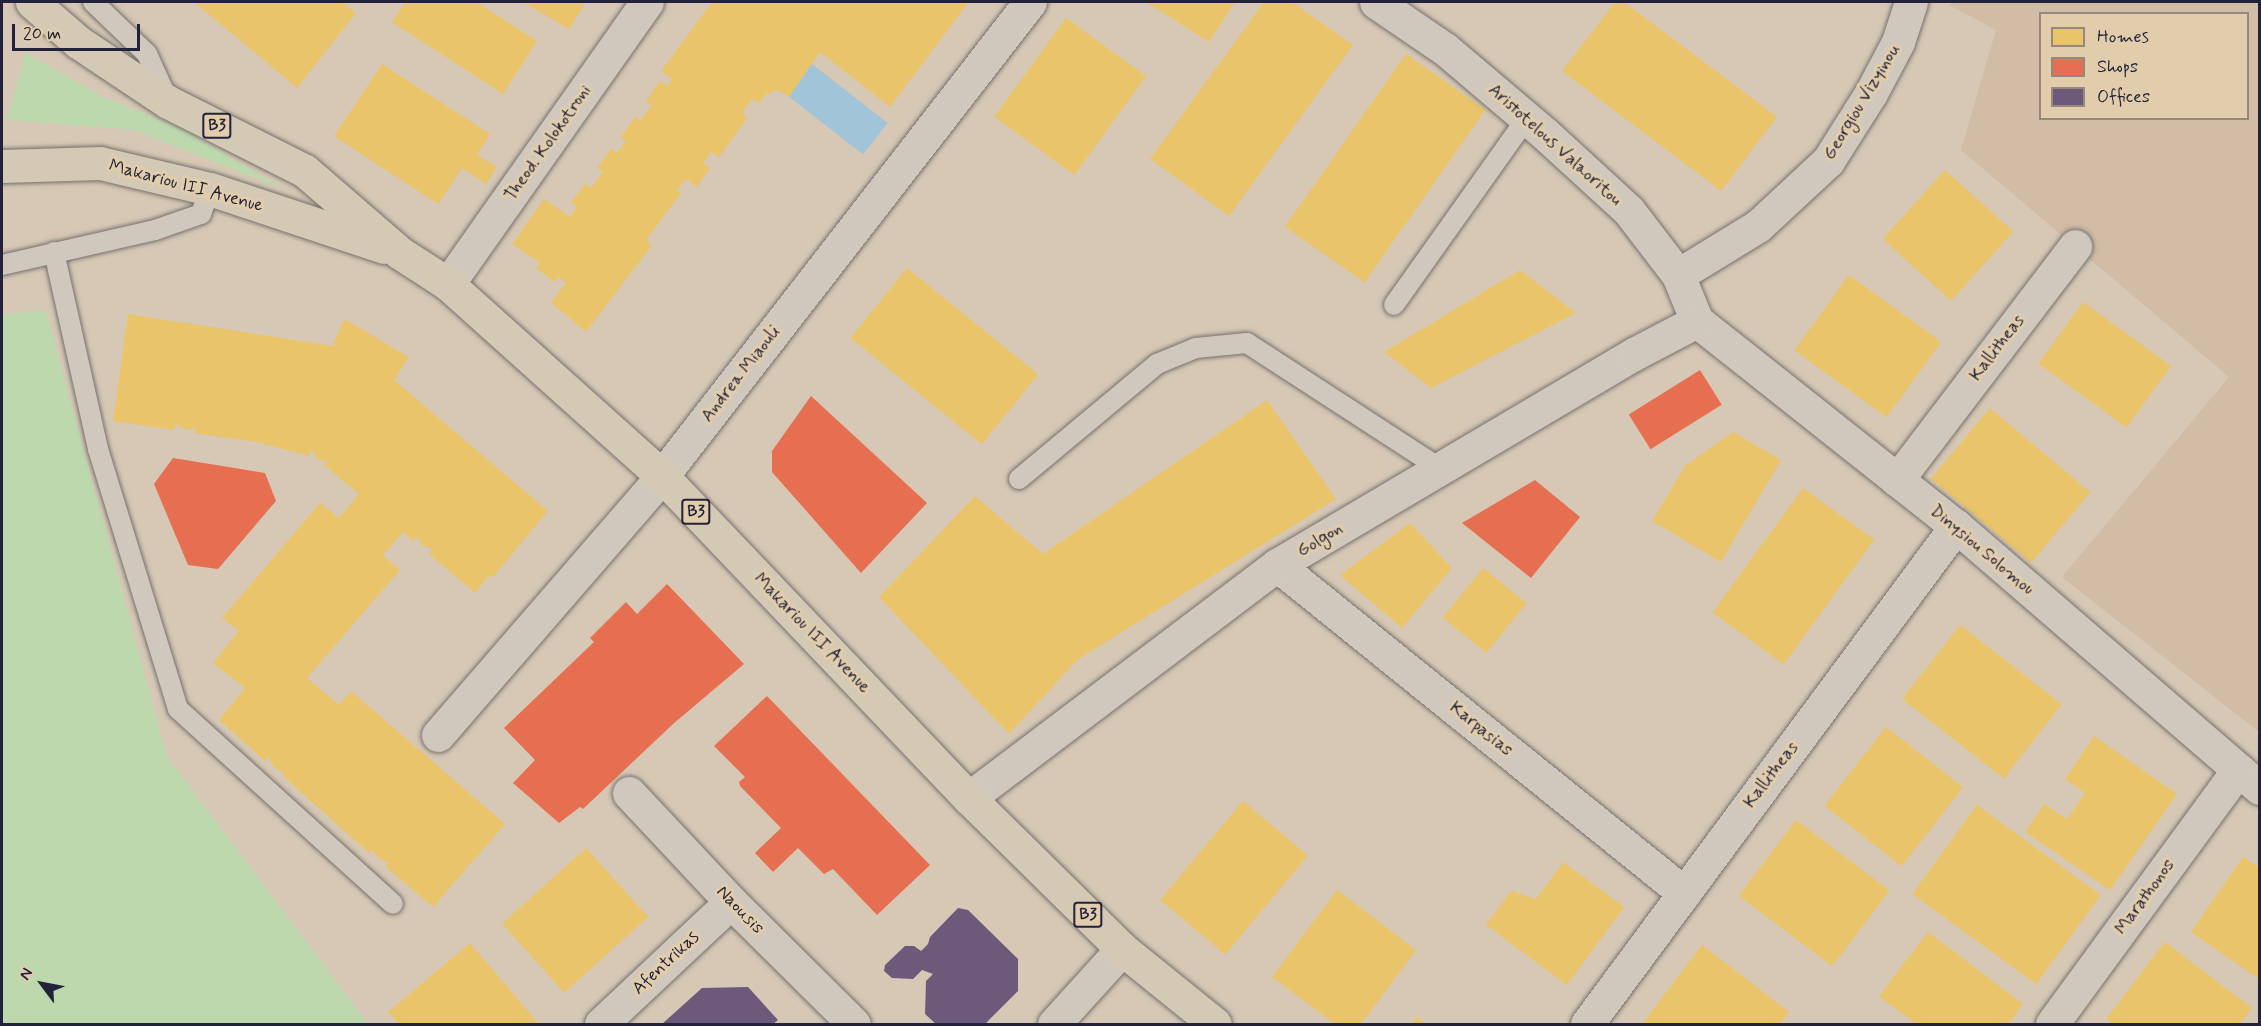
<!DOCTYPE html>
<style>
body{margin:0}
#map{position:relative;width:2261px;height:1026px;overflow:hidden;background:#d6c8b5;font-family:Mynerve,sans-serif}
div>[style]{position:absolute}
.built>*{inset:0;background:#d1bca5}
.green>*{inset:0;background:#bed8ae}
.water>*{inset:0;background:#a1c4d9;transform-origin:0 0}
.homes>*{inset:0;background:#e9c46a;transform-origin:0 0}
.shops>*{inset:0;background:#e76f51;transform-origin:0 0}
.offices>*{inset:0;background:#6d597a}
.roads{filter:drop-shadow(0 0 2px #77716e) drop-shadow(0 0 2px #77716e)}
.service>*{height:20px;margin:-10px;padding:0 10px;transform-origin:10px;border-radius:10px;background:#d0c8bc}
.minor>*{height:33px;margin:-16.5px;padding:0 16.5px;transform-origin:16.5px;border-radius:16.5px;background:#d0c8bc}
.primary>*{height:33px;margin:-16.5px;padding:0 16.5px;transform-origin:16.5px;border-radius:16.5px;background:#d3c9b5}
span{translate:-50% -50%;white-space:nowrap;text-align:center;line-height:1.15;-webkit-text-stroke:6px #e1ccab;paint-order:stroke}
.shield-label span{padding:2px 4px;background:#e1ccab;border:2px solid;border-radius:4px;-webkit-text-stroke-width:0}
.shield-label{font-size:16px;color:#22223b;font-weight:700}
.street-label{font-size:18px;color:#22223b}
.frame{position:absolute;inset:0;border:3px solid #22223b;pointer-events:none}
.legend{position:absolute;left:2039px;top:12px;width:210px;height:108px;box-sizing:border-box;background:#e1ccab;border:2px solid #95887e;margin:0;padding:8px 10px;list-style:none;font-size:18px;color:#22223b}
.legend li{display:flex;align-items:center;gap:12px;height:30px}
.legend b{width:30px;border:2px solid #95887e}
.north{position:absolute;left:12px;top:954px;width:60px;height:60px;-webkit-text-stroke:4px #e1ccab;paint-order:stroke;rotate:302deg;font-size:16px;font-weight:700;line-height:24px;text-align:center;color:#22223b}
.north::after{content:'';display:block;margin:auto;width:21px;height:27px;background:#22223b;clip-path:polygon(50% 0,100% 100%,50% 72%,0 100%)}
.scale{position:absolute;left:12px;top:24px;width:128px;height:27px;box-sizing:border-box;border:3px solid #22223b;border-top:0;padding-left:8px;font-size:18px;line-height:21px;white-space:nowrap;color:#22223b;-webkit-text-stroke:4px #e1ccab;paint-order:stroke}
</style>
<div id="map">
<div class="built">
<i style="clip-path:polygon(evenodd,1952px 2px,2259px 2px,2259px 732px,2062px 577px,2229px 377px,1961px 150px,1996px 30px,1949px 5px,1952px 2px,2040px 14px,2248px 14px,2248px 118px,2040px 118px,2040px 14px)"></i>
</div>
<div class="green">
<i style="clip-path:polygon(25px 53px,106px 98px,182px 129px,286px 190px,134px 130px,7px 120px)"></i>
<i style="clip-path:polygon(46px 311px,167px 757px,368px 1024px,2px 1024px,2px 314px)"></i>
</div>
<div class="water">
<i style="left:812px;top:64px;width:96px;height:40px;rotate:38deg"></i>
</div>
<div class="homes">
<i style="clip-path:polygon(194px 2px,342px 2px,356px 13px,297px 88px)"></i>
<i style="clip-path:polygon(405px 2px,476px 2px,537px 41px,503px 94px,392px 22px)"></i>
<i style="clip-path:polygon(523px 2px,586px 2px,569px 29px)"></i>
<i style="clip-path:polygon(712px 2px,969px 2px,890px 107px,820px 52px,789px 97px,778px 90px,765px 95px,759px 103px,752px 99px,742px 113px,748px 117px,719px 157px,711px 152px,703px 163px,710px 168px,697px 187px,686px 179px,677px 190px,681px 193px,646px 240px,652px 245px,586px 332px,551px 303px,566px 283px,559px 277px,555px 282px,536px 268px,540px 263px,512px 244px,544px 199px,570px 217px,577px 207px,571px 202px,585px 184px,591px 188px,603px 172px,597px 168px,611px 149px,617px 153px,626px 141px,621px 137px,635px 117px,640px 121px,652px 105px,646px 101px,660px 81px,667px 86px,672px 79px,661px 71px)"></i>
<i style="clip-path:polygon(1146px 2px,1235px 2px,1209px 42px)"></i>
<i style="clip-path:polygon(1264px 2px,1292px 2px,1353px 45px,1229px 216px,1150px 159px)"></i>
<i style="clip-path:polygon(1615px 2px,1624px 2px,1777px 117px,1721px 191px,1562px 71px)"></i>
<i style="left:1066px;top:18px;width:99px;height:122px;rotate:36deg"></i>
<i style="left:1406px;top:54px;width:97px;height:211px;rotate:35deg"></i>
<i style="clip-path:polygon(382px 64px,490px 134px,477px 155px,497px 167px,486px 184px,462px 168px,438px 204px,334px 136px)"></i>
<i style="left:1945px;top:170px;width:92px;height:93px;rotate:42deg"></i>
<i style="left:907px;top:268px;width:169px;height:90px;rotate:39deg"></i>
<i style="clip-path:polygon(1520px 270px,1576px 313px,1431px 388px,1384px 352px)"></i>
<i style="left:1849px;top:275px;width:114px;height:93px;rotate:36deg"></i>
<i style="left:2083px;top:302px;width:109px;height:76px;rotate:36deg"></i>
<i style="clip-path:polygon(128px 314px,333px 346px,344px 319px,409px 357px,394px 380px,548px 511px,492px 578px,489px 575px,475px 593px,429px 554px,433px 549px,423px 546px,417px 537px,413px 541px,403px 532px,383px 555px,400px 570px,307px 678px,339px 705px,351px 691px,505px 824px,433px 907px,385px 866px,389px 863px,379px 859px,372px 850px,369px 853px,282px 775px,284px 772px,274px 768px,269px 757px,265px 761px,219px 720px,245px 688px,213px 663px,239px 631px,222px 618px,320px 503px,339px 518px,359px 494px,324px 465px,328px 462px,317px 459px,312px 449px,309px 456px,256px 442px,195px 433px,195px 428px,186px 430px,175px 424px,174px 430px,113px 421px)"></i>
<i style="clip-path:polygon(1267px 400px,1336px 499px,1077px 660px,1009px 734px,879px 597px,975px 496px,1043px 554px)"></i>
<i style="left:1990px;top:408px;width:131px;height:92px;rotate:40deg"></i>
<i style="clip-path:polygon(1733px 432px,1781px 460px,1721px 562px,1652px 521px,1685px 466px)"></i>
<i style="left:1803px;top:488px;width:88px;height:154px;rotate:36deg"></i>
<i style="clip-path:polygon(1410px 523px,1452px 568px,1402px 628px,1340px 575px)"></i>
<i style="left:1483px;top:568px;width:56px;height:64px;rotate:39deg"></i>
<i style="left:1960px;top:625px;width:129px;height:94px;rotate:38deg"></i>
<i style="left:1886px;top:727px;width:98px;height:100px;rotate:38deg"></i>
<i style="clip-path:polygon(2094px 736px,2177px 794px,2110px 890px,2025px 832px,2044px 804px,2067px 819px,2085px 793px,2065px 779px)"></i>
<i style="left:1243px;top:801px;width:85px;height:129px;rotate:40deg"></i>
<i style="left:1977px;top:805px;width:153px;height:110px;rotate:36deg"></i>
<i style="left:1796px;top:820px;width:117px;height:95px;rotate:37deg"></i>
<i style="left:586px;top:848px;width:93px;height:113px;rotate:48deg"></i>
<i style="clip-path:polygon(2243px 857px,2260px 868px,2260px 980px,2191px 932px)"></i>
<i style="clip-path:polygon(1563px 862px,1624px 907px,1567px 985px,1486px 925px,1511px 891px,1536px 899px)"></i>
<i style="clip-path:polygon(1337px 890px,1416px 950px,1361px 1024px,1335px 1024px,1272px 977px)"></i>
<i style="clip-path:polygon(1928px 932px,2023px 1004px,2008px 1024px,1916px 1024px,1879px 996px)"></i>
<i style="clip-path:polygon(2165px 942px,2252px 1008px,2240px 1024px,2113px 1024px,2106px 1019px)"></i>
<i style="clip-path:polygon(470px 943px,539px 1024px,399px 1024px,388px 1012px)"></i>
<i style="clip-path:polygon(1702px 945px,1789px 1012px,1780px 1024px,1642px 1024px)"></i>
<i style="clip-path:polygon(1417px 1017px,1427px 1024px,1411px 1024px)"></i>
</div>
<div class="shops">
<i style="left:1700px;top:370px;width:41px;height:84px;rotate:58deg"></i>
<i style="clip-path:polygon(811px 396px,927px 503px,861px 573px,772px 472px,772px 451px)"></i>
<i style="clip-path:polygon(173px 458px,265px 473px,276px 501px,218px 569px,188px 565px,154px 484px)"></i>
<i style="clip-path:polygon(1535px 480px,1580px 517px,1531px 578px,1462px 523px)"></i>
<i style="clip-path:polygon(667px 584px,744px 664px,673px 724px,583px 809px,580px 807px,559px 823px,513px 783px,535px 760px,504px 728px,594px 642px,590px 638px,626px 602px,637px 614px)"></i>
<i style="clip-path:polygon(767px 696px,930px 865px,877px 915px,833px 869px,824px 874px,798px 848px,773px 872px,755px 853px,781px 828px,740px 786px,739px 782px,745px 777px,714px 746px)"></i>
</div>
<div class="offices">
<i style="clip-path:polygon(958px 908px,968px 910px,1018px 959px,1018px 991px,985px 1024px,936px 1024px,925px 1014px,926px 981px,933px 974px,922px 970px,913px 979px,892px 978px,884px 971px,885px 965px,905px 946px,914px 946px,921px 951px,928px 944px,930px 937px)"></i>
<i style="clip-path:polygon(748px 987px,778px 1020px,773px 1024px,662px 1024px,702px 988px)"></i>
</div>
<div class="roads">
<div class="service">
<i style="left:93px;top:2px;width:75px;rotate:43.9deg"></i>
<i style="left:147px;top:54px;width:48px;rotate:65.6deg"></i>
<i style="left:54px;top:252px;width:202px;rotate:77.4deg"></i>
<i style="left:98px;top:449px;width:272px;rotate:72.9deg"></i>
<i style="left:178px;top:709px;width:290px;rotate:42.2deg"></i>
<i style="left:2px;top:265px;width:157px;rotate:-12.9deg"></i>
<i style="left:155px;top:230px;width:49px;rotate:-19.2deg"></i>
<i style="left:201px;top:214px;width:27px;rotate:-70deg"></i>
<i style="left:1394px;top:305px;width:229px;rotate:-54.6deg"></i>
<i style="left:1019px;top:479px;width:180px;rotate:-39.8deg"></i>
<i style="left:1157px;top:364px;width:42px;rotate:-22.3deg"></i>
<i style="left:1196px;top:348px;width:51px;rotate:-5.6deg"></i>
<i style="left:1247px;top:343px;width:231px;rotate:33deg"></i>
</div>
<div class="minor">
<i style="left:1376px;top:2px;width:83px;rotate:34.3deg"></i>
<i style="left:1445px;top:49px;width:130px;rotate:40.3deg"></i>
<i style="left:1544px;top:133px;width:115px;rotate:42.5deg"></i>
<i style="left:1629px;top:211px;width:81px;rotate:52.6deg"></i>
<i style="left:1678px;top:275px;width:50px;rotate:67.6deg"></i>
<i style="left:1697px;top:321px;width:330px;rotate:38.4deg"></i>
<i style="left:1956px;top:526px;width:401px;rotate:40.8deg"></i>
<i style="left:1678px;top:275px;width:94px;rotate:-31.5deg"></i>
<i style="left:1758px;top:226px;width:96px;rotate:-42.9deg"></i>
<i style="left:1828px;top:161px;width:80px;rotate:-57.7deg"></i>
<i style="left:1871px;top:93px;width:58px;rotate:-62.1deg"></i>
<i style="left:1898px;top:42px;width:42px;rotate:-72deg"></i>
<i style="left:448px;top:284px;width:345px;rotate:-54.8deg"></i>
<i style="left:1897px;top:480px;width:294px;rotate:-52.7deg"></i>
<i style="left:1277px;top:565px;width:523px;rotate:38.87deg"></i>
<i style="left:438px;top:735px;width:342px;rotate:-49.1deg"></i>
<i style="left:662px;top:476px;width:600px;rotate:-52.18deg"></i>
<i style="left:629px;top:793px;width:149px;rotate:46.9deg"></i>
<i style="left:731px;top:902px;width:173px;rotate:44.8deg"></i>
<i style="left:969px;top:798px;width:386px;rotate:-37.1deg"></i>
<i style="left:1277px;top:565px;width:415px;rotate:-30.6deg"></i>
<i style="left:1634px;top:354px;width:71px;rotate:-27.6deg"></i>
<i style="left:601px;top:1024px;width:178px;rotate:-43.2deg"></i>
<i style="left:1054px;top:1024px;width:101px;rotate:-47.8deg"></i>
<i style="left:1587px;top:1024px;width:620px;rotate:-53.46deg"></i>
<i style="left:2052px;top:1024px;width:315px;rotate:-53.8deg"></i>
</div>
<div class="primary">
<i style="left:32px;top:2px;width:61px;rotate:41deg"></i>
<i style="left:78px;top:42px;width:108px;rotate:33.7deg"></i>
<i style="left:168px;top:102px;width:153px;rotate:26.7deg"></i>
<i style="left:305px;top:171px;width:125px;rotate:40.8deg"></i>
<i style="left:400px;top:253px;width:57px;rotate:32.9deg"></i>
<i style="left:448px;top:284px;width:288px;rotate:41.9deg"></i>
<i style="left:662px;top:476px;width:445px;rotate:46.4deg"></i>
<i style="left:969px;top:798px;width:215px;rotate:44.6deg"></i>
<i style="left:1122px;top:949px;width:119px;rotate:38.9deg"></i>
<i style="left:2px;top:166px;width:98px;rotate:-1.8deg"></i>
<i style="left:100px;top:163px;width:113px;rotate:13.3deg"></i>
<i style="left:210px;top:189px;width:183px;rotate:18.4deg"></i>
</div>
</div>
<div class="shield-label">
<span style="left:217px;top:126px">B3</span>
<span style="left:696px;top:512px">B3</span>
<span style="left:1088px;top:915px">B3</span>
</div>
<div class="street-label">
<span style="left:1862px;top:102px;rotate:-59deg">Georgiou Vizyinou</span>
<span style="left:548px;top:143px;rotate:-55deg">Theod. Kolokotroni</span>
<span style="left:1555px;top:145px;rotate:42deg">Aristotelous Valaoritou</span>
<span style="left:186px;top:186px;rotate:15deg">Makariou III Avenue</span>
<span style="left:1997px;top:348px;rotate:-53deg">Kallitheas</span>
<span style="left:741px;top:374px;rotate:-52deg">Andrea Miaouli</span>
<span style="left:1320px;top:540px;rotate:-31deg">Golgon</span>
<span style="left:1982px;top:550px;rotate:40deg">Dinysiou Solomou</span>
<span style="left:812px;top:633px;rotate:46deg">Makariou III Avenue</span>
<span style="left:1481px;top:729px;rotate:39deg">Karpasias</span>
<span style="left:1771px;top:775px;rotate:-53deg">Kallitheas</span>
<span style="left:2145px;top:897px;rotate:-54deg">Marathonos</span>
<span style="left:740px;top:910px;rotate:46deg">Naousis</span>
<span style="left:666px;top:963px;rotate:-43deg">Afentrikas</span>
</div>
<div class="frame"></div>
<ul class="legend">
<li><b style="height:16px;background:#e9c46a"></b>Homes</li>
<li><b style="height:16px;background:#e76f51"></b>Shops</li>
<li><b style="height:16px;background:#6d597a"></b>Offices</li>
</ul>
<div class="north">N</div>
<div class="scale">20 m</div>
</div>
